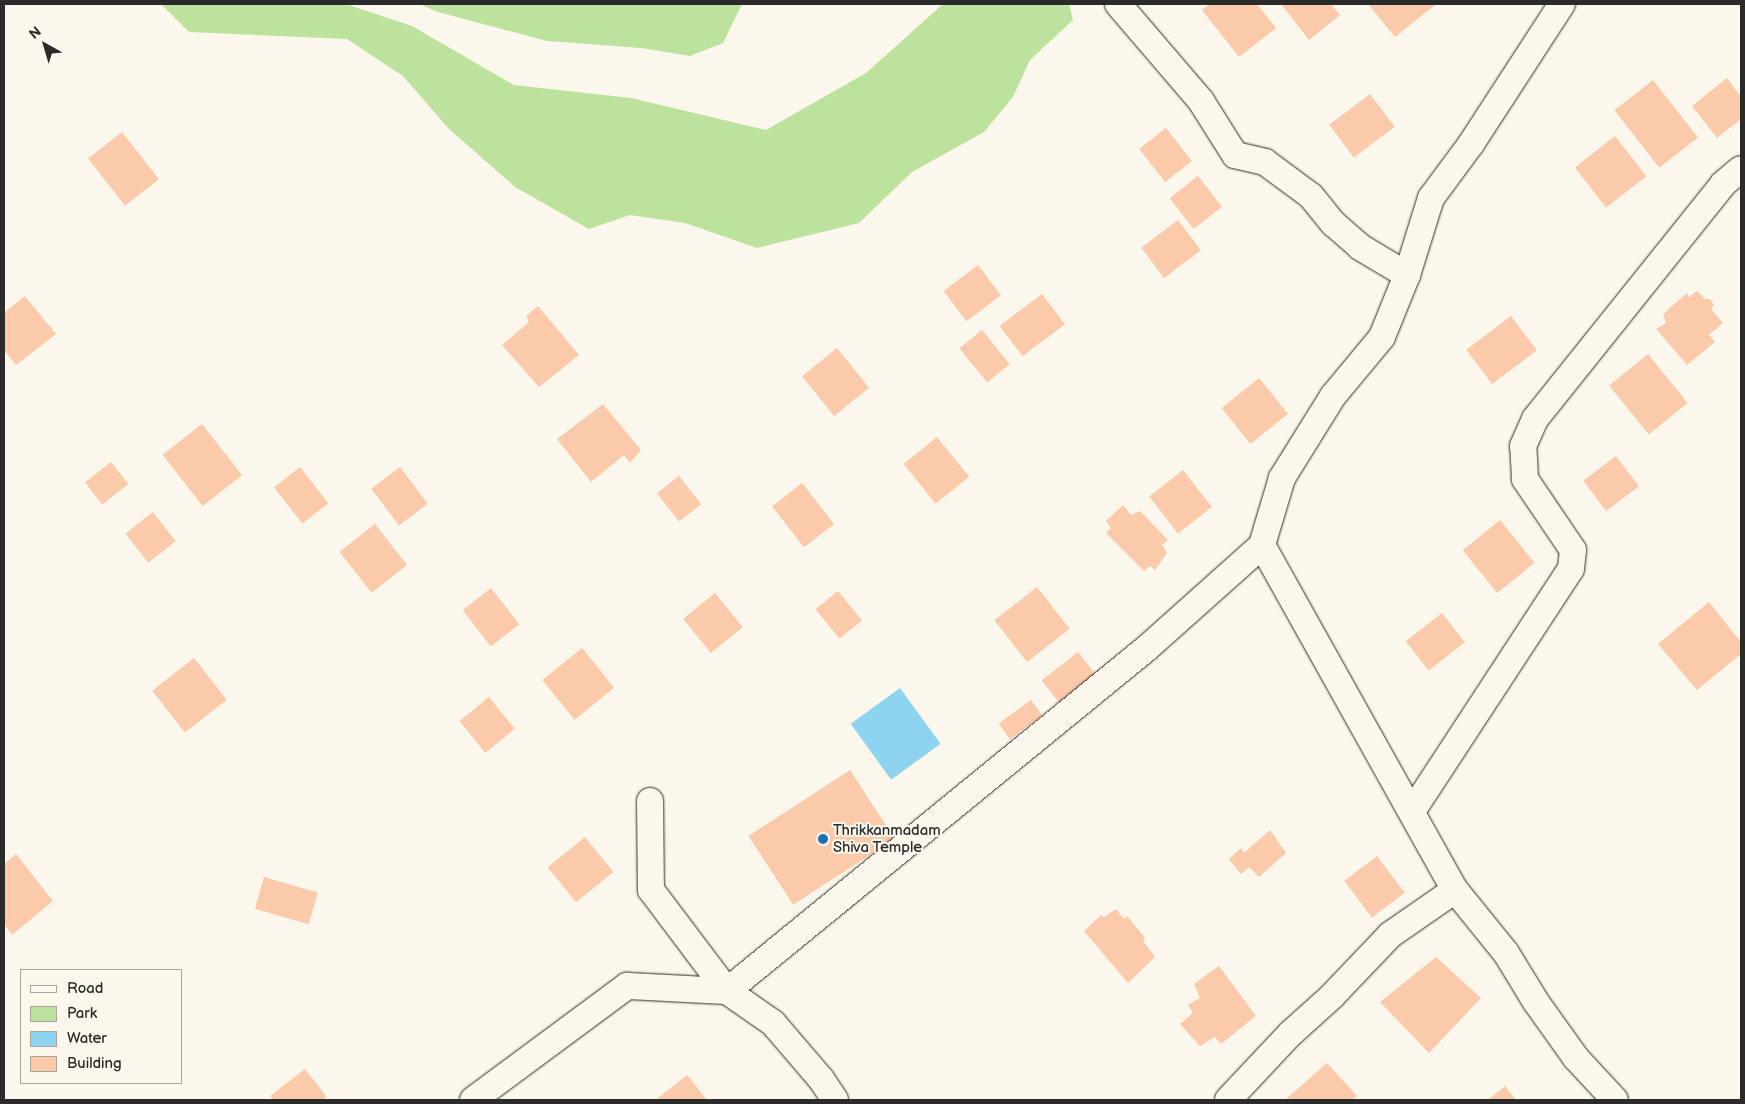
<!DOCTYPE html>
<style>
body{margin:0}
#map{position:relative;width:1745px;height:1104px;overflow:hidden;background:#fbf7ec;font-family:"Balsamiq Sans",sans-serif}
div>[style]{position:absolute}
.green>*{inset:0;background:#bde29d}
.water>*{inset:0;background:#8ed4f0;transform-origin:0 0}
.building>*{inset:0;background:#facaaa;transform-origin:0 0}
.roads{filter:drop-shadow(0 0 1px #2b2b2b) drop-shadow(0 0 1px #2b2b2b)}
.street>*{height:26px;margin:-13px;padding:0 13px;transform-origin:13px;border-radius:13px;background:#fbf7ec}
.dots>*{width:14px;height:14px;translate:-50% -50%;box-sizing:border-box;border:2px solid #fbf7ec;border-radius:50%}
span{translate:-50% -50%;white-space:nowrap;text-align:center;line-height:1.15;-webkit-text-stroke:4px #fbf7ec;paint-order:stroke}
.poi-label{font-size:15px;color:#2b2b2b}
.left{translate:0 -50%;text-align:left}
.frame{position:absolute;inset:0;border:5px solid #2b2b2b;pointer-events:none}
.legend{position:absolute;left:20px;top:969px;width:162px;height:115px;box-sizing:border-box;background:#fbf7ec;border:1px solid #a8a59f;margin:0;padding:6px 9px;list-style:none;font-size:15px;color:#2b2b2b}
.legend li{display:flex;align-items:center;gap:10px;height:25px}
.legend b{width:25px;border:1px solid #a8a59f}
.north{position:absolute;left:20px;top:20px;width:50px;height:50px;-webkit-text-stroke:4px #fbf7ec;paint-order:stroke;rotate:321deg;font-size:14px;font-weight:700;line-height:20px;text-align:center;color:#2b2b2b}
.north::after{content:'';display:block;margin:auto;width:18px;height:22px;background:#2b2b2b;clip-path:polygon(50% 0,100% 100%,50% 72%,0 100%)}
</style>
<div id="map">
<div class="green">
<i style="clip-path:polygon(161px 4px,346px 4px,412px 26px,514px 85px,631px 98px,766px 130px,866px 73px,943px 4px,1069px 4px,1073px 20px,1030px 60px,1013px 97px,984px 132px,912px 172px,859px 223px,757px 248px,685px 223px,630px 215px,589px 229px,515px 187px,449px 129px,403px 76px,347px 39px,189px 32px)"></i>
<i style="clip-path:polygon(419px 4px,742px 4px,723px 43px,690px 56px,641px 48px,547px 41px,438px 12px)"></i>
</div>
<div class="water">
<i style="left:900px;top:688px;width:69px;height:61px;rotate:54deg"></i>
</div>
<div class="building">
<i style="clip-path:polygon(1210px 4px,1257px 4px,1276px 28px,1239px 57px,1202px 10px)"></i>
<i style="clip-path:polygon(1281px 4px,1331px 4px,1340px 15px,1309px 40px)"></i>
<i style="clip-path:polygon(1368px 4px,1434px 4px,1435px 5px,1395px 37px)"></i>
<i style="clip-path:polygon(1727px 78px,1741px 97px,1741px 119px,1717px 138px,1692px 106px)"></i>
<i style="left:1653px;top:80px;width:73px;height:49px;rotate:52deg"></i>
<i style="left:1370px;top:94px;width:41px;height:51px;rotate:53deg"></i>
<i style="left:1166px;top:128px;width:42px;height:34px;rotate:52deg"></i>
<i style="left:122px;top:132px;width:60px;height:43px;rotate:52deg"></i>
<i style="left:1615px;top:136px;width:51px;height:51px;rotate:52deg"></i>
<i style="left:1198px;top:176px;width:39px;height:36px;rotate:52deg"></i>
<i style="left:1178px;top:220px;width:38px;height:46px;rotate:53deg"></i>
<i style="left:978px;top:265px;width:38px;height:43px;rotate:53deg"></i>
<i style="clip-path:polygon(1697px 291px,1705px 299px,1710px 299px,1714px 305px,1711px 309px,1723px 323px,1709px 335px,1715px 342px,1687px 365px,1656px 329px,1666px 323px,1663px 314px,1687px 293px,1689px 297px)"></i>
<i style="left:1042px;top:294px;width:38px;height:53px;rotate:53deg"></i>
<i style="clip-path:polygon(25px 296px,56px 334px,16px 365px,4px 350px,4px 313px)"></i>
<i style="clip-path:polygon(538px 306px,579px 355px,539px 387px,502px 345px,529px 322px,526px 316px)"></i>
<i style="left:1511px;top:316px;width:43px;height:56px;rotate:53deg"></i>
<i style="left:982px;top:330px;width:44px;height:29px;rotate:51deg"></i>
<i style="left:837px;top:348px;width:51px;height:45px;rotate:51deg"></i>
<i style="left:1648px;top:354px;width:63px;height:50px;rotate:51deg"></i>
<i style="left:1259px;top:378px;width:46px;height:48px;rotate:51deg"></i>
<i style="clip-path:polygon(603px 404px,641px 450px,630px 463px,624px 455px,591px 482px,557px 439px)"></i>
<i style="left:202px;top:424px;width:65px;height:50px;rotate:52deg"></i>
<i style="left:937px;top:437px;width:51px;height:43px;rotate:51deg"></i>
<i style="left:1616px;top:456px;width:38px;height:41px;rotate:53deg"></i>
<i style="left:111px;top:462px;width:28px;height:33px;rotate:52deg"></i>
<i style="left:300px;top:467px;width:46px;height:33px;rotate:52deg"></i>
<i style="left:400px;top:467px;width:46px;height:36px;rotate:53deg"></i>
<i style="left:1183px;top:470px;width:47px;height:43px;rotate:52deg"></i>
<i style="left:679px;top:476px;width:36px;height:28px;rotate:52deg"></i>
<i style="left:802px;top:483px;width:52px;height:38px;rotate:52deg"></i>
<i style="clip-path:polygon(1123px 505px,1131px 515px,1140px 511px,1168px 540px,1162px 545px,1167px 553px,1155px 570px,1150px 566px,1144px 571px,1106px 533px,1111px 528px,1106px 521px)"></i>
<i style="left:153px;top:512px;width:37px;height:35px;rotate:52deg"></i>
<i style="left:1500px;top:520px;width:55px;height:48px;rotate:51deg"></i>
<i style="left:375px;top:524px;width:52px;height:45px;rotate:52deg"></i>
<i style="left:1037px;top:587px;width:53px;height:54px;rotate:52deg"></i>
<i style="left:491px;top:588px;width:46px;height:36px;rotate:52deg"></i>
<i style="left:838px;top:591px;width:38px;height:29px;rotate:51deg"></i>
<i style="left:715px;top:593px;width:44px;height:41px;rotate:51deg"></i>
<i style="clip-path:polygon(1709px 602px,1741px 642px,1741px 654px,1697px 690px,1658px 644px)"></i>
<i style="left:1442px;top:613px;width:37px;height:46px;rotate:52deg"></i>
<i style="left:582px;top:648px;width:51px;height:51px;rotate:51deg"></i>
<i style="left:1078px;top:652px;width:28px;height:46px;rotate:52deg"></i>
<i style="left:194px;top:658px;width:53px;height:53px;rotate:52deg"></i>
<i style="left:489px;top:697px;width:41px;height:38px;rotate:51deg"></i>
<i style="left:1031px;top:700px;width:19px;height:40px;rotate:54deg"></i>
<i style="left:850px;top:770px;width:82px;height:121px;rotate:57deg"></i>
<i style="clip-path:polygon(1270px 830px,1286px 853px,1259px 877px,1249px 867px,1241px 874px,1229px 859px,1241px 848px,1244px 853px)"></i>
<i style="left:585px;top:837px;width:45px;height:48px;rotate:51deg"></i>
<i style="clip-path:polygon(16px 854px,53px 901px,12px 935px,4px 924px,4px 864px)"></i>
<i style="left:1377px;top:856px;width:46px;height:41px;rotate:53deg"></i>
<i style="left:264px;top:877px;width:56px;height:33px;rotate:16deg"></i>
<i style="clip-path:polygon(1116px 909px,1124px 919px,1127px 916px,1145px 938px,1143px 941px,1155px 957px,1128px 983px,1084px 931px,1101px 915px,1104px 917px)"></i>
<i style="clip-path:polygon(1436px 957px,1481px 998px,1429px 1053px,1380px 1002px)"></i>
<i style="clip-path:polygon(1219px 966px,1256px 1016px,1221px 1044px,1215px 1037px,1200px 1046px,1180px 1024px,1193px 1013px,1188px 1005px,1200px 998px,1194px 984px)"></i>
<i style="clip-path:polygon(1327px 1063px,1357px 1096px,1352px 1100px,1288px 1100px,1286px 1099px)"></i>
<i style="clip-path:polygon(305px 1069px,327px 1097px,322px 1100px,273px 1100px,270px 1096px)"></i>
<i style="clip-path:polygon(687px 1075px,707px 1100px,659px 1100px,658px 1098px)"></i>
<i style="clip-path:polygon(1505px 1086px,1516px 1100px,1488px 1100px)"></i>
</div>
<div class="roads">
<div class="street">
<i style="left:1118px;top:4px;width:128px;rotate:49.4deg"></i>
<i style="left:1201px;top:101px;width:64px;rotate:57.8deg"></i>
<i style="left:1235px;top:155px;width:31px;rotate:13deg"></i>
<i style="left:1265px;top:162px;width:57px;rotate:36.5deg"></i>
<i style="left:1311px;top:196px;width:36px;rotate:51deg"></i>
<i style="left:1334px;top:224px;width:35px;rotate:41deg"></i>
<i style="left:1360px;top:247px;width:55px;rotate:30.8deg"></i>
<i style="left:1407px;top:275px;width:81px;rotate:-72.7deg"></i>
<i style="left:1431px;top:198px;width:67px;rotate:-53.5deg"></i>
<i style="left:1471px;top:144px;width:167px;rotate:-57deg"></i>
<i style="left:1407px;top:275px;width:67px;rotate:112deg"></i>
<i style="left:1382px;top:337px;width:77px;rotate:129.7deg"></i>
<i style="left:1333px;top:396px;width:97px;rotate:121.9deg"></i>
<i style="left:1282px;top:478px;width:70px;rotate:106.6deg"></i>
<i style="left:1262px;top:545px;width:395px;rotate:60.8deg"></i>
<i style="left:1455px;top:890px;width:81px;rotate:51deg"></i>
<i style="left:1506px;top:953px;width:57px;rotate:58.5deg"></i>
<i style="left:1536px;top:1002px;width:69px;rotate:54.5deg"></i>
<i style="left:1576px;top:1058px;width:57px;rotate:47.1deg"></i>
<i style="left:650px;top:801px;width:89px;rotate:89.4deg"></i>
<i style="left:651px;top:890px;width:126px;rotate:53deg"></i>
<i style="left:727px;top:991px;width:56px;rotate:34.8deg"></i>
<i style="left:773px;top:1023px;width:74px;rotate:49.4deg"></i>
<i style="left:821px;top:1079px;width:25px;rotate:56deg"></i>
<i style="left:1413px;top:810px;width:288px;rotate:-56.8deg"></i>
<i style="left:1571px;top:569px;width:19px;rotate:-84deg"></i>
<i style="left:1573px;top:550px;width:86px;rotate:-124.1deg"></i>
<i style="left:1525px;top:479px;width:33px;rotate:-93deg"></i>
<i style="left:1523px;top:446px;width:30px;rotate:-66deg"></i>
<i style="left:1535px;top:419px;width:301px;rotate:-51.3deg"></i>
<i style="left:1723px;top:184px;width:23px;rotate:-40deg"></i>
<i style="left:473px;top:1100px;width:192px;rotate:-36.5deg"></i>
<i style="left:627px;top:986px;width:100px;rotate:2.9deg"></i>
<i style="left:727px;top:991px;width:542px;rotate:-39.24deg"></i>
<i style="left:1147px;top:648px;width:154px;rotate:-41.8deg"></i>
<i style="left:1228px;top:1100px;width:91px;rotate:-46.8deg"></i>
<i style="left:1290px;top:1034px;width:57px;rotate:-42.1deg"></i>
<i style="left:1332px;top:996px;width:84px;rotate:-46.4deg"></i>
<i style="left:1390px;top:935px;width:79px;rotate:-34.7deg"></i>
</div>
</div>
<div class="dots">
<i style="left:823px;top:839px;background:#1f6fb2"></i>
</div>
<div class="poi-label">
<span class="left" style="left:833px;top:839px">Thrikkanmadam<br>Shiva Temple</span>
</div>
<div class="frame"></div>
<ul class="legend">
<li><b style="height:6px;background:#fbf7ec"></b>Road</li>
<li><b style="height:14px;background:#bde29d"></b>Park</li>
<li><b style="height:14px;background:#8ed4f0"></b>Water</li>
<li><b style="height:14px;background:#facaaa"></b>Building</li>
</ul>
<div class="north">N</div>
</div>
